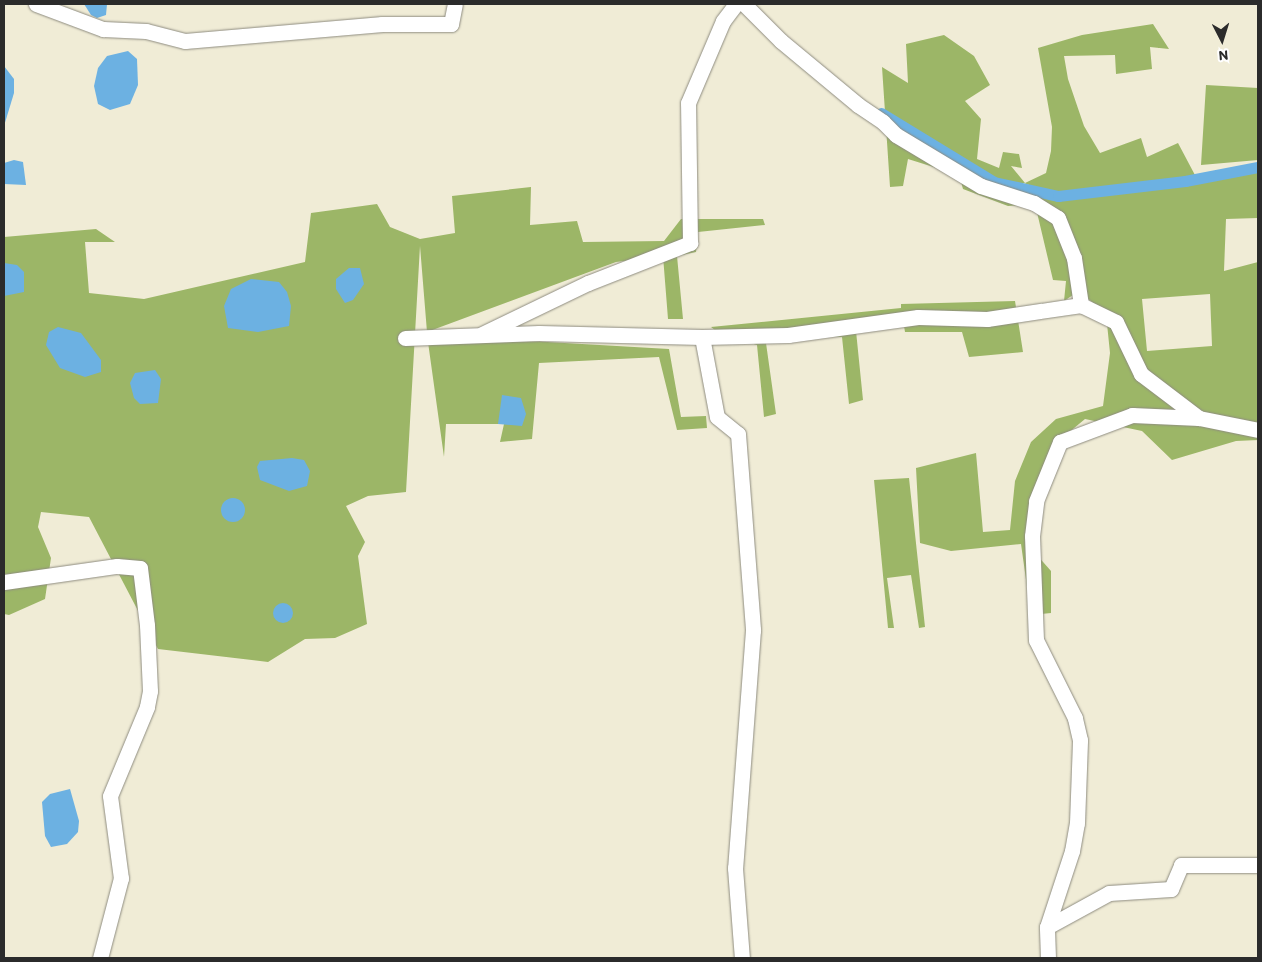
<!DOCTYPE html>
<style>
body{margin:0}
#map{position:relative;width:1262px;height:962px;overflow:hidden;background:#f0ecd6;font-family:Itim,sans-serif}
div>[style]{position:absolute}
.forest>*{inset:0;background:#9cb667}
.water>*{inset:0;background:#6cb1e2}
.round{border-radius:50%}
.canal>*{height:11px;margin:-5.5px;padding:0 5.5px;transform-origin:5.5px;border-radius:5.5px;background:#6cb1e2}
.roads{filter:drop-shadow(0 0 1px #8e8c80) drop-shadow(0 0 1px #8e8c80)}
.minor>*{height:15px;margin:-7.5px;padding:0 7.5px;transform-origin:7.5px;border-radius:7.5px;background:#fff}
span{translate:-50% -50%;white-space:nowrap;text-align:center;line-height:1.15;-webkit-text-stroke:5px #fff;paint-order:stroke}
.frame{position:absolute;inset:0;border:5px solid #2b2b2b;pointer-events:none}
.north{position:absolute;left:1197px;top:15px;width:50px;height:50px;-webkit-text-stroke:4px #fff;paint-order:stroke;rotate:175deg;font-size:14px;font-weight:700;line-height:20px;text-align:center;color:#2b2b2b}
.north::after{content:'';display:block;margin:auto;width:18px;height:22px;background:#2b2b2b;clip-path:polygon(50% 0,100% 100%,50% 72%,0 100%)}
</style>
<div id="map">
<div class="forest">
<i style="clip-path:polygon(evenodd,1153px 24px,1169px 49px,1150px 47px,1152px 69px,1116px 74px,1115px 55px,1064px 56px,1068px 79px,1084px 126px,1100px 153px,1141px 138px,1147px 157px,1178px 143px,1196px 177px,1258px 167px,1258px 218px,1226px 219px,1224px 271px,1258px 262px,1258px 440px,1236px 441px,1172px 460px,1142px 431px,1085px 419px,1056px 443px,1029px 516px,1040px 534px,1036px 554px,1051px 571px,1051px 613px,1031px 615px,1021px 544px,951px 551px,920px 543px,916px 468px,976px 453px,983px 532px,1010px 530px,1015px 481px,1031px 442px,1056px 419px,1103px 406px,1110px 353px,1106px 314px,1079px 291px,1064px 301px,1066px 281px,1053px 280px,1035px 204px,1008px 206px,963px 189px,959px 175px,908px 159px,903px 186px,890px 187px,882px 67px,908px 83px,906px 44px,944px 35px,974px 56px,990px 85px,965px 101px,981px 119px,977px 159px,999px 168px,1003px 152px,1019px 154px,1022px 168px,1011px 166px,1025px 183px,1046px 173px,1051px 151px,1052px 127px,1038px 48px,1082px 35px,1153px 24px,997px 183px,1024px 183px,1054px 195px,997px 183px,1153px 24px,1210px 294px,1212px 346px,1147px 351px,1142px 299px,1210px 294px)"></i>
<i style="clip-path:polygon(1206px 85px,1258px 88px,1258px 160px,1201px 165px)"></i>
<i style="clip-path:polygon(531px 187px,530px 225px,577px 221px,583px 242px,664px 241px,681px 219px,763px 219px,765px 225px,698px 232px,696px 252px,677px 256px,683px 319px,668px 319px,663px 256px,616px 262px,427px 332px,420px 246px,406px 492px,368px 496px,346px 506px,365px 542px,358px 556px,367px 624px,335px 638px,305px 639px,268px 662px,158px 649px,89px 517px,41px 512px,38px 527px,51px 558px,45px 599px,9px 615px,4px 614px,4px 237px,96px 229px,115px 242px,85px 242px,89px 293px,144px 299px,305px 262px,311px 213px,377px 204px,390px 227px,420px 239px,455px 233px,452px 196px)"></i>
<i style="clip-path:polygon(1015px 301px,1023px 352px,969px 357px,962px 332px,905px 332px,904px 326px,856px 331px,863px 400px,849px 404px,842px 337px,765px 336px,776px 414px,764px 417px,757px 345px,720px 334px,711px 327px,901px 308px,901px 304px)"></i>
<i style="clip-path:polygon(427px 335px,669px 349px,681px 417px,706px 416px,707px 428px,677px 430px,659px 357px,539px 363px,532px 439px,500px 442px,504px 424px,446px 424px,444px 457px)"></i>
<i style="clip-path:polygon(909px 478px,925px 627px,919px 628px,911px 575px,887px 578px,894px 628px,888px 628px,874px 480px)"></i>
</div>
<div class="water">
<i style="clip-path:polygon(84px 4px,107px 4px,106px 15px,97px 18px,91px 15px)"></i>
<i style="clip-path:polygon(128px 51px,137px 59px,138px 85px,130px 104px,110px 110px,98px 104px,94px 86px,98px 68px,107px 56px)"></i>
<i style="clip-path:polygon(4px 66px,14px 79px,14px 93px,4px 126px)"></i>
<i style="clip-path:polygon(14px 160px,23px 162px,26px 185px,4px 184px,4px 163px)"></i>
<i style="clip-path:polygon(4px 263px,17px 265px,24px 272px,24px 292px,4px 296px)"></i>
<i style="clip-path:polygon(349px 268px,360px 268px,364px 284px,353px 300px,345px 303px,336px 289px,336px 279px)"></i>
<i style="clip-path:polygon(251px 279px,279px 282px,287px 292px,291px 306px,289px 326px,258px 332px,228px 328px,224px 306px,231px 289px)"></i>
<i style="clip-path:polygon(58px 327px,81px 333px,101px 360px,101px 372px,85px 377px,60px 368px,46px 345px,49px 332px)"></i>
<i style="clip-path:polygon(155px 370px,161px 379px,158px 403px,140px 404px,134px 398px,130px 383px,135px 373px)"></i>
<i style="clip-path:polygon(502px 395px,521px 398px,526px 414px,522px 426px,498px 424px)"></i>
<i style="clip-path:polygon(292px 458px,304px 460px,310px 471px,307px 486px,289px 491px,260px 480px,257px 467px,260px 461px)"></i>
<i class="round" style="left:221px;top:498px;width:24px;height:24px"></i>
<i class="round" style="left:273px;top:603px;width:20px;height:20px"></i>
<i style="clip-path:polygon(70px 789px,79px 821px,78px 832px,67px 844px,51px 847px,45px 836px,42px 802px,50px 794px)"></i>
</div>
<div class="canal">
<i style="left:881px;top:113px;width:132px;rotate:31.4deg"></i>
<i style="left:994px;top:182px;width:66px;rotate:12.3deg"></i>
<i style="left:1058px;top:196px;width:128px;rotate:-6.7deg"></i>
<i style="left:1185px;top:181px;width:74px;rotate:-10.9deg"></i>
</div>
<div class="roads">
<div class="minor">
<i style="left:36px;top:4px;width:72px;rotate:20.5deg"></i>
<i style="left:103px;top:29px;width:43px;rotate:2.7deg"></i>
<i style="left:146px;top:31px;width:40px;rotate:14.4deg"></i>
<i style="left:185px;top:41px;width:198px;rotate:-4.9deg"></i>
<i style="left:382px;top:24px;width:69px"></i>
<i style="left:451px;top:24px;width:20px;rotate:-79deg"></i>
<i style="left:744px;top:4px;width:52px;rotate:45deg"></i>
<i style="left:781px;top:41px;width:100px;rotate:39.7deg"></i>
<i style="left:858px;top:105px;width:30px;rotate:34deg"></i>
<i style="left:883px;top:122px;width:18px;rotate:45deg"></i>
<i style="left:896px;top:135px;width:99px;rotate:31deg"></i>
<i style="left:981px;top:186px;width:56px;rotate:17.8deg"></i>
<i style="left:1034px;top:203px;width:28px;rotate:32deg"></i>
<i style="left:1058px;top:218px;width:43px;rotate:68.2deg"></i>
<i style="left:1074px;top:258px;width:48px;rotate:81.5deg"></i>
<i style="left:482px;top:334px;width:118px;rotate:-25.7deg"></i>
<i style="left:588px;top:283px;width:110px;rotate:-21.4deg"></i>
<i style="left:690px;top:243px;width:140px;rotate:-90.8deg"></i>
<i style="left:688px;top:103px;width:89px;rotate:-66.9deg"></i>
<i style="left:723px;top:21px;width:21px;rotate:-53deg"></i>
<i style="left:702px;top:337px;width:81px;rotate:79.4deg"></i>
<i style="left:717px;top:417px;width:27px;rotate:39deg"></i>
<i style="left:738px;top:434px;width:197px;rotate:85.6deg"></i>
<i style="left:753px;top:630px;width:239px;rotate:94.3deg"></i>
<i style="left:735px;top:868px;width:90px;rotate:85.6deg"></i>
<i style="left:405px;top:338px;width:134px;rotate:-2.1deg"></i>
<i style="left:539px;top:333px;width:163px;rotate:1.4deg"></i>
<i style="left:702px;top:337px;width:86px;rotate:-1.3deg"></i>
<i style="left:788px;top:335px;width:131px;rotate:-7.9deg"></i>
<i style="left:918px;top:317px;width:69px;rotate:1.7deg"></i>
<i style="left:987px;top:319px;width:95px;rotate:-8.5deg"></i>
<i style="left:1081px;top:305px;width:39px;rotate:26deg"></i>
<i style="left:1116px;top:322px;width:58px;rotate:64.3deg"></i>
<i style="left:1141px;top:374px;width:73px;rotate:37.2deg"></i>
<i style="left:4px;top:582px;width:114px;rotate:-8.1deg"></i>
<i style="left:117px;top:566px;width:23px;rotate:5deg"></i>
<i style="left:140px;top:568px;width:57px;rotate:83deg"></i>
<i style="left:147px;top:625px;width:66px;rotate:87.4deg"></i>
<i style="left:150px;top:691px;width:16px;rotate:101deg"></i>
<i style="left:147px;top:707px;width:96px;rotate:112.6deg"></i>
<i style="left:110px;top:796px;width:83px;rotate:82.4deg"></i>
<i style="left:121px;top:878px;width:83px;rotate:104.7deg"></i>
<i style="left:1047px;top:927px;width:71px;rotate:-28.7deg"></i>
<i style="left:1109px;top:893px;width:62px;rotate:-3.7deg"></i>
<i style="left:1171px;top:889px;width:26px;rotate:-67deg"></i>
<i style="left:1181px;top:865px;width:77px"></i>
<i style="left:1048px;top:958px;width:31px;rotate:-92deg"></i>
<i style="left:1047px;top:927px;width:80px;rotate:-71.8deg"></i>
<i style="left:1072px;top:851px;width:28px;rotate:-80deg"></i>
<i style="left:1077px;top:823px;width:83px;rotate:-87.9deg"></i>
<i style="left:1080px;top:740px;width:23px;rotate:-103deg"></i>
<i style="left:1075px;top:718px;width:87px;rotate:-116.6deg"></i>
<i style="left:1036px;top:640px;width:104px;rotate:-92.2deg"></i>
<i style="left:1032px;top:536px;width:35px;rotate:-83deg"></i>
<i style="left:1036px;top:501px;width:64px;rotate:-67.9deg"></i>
<i style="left:1060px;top:442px;width:77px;rotate:-20.6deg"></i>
<i style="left:1132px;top:415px;width:67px;rotate:2.6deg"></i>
<i style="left:1199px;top:418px;width:60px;rotate:11.5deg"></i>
</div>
</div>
<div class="frame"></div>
<div class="north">N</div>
</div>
